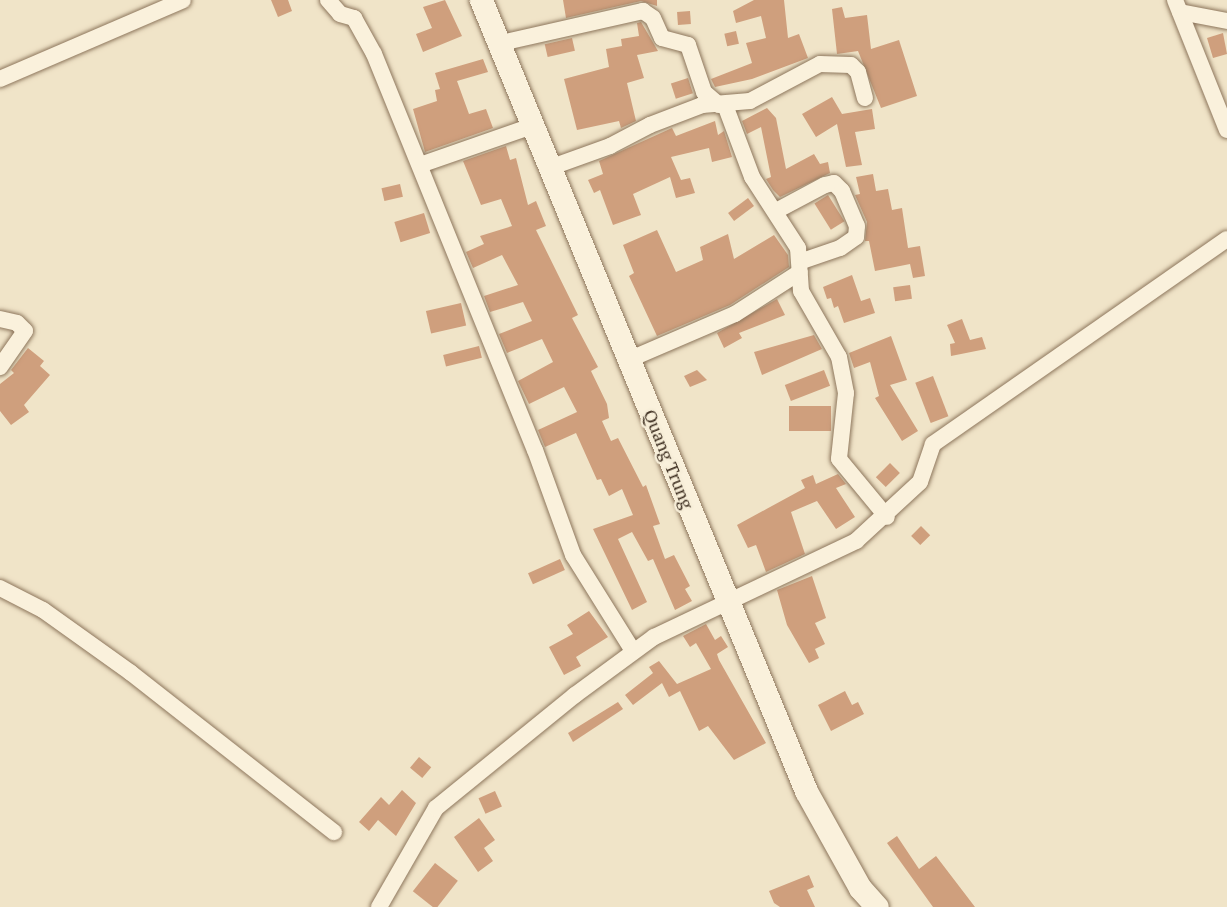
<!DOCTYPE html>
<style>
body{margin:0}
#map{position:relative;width:1227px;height:907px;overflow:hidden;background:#f0e4c8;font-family:"PT Serif",serif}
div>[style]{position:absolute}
.building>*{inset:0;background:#cf9f7d;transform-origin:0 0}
.roads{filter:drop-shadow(0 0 2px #8d765c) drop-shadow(0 0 2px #8d765c)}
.street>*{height:16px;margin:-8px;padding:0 8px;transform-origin:8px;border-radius:8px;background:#faf1dc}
.secondary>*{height:23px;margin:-11.5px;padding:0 11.5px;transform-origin:11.5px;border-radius:11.5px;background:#faf1dc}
span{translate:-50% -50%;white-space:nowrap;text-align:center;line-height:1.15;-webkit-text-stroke:5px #f7eed8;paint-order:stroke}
.street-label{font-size:18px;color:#3d2e20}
</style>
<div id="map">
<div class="building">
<i style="clip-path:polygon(271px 0,288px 0,292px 11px,278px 17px)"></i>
<i style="clip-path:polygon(445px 0,462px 36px,423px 52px,416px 34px,432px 28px,423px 7px)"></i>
<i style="clip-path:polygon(563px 0,657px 0,657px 6px,641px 1px,566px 18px)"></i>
<i style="clip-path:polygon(754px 0,784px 0,788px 38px,799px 34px,808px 58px,752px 79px,715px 87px,711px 79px,752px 63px,746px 43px,766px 38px,761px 16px,736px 23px,733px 11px)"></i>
<i style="clip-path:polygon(842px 7px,845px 18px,867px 15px,871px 49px,899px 40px,917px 96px,881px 108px,858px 51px,837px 54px,832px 9px)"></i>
<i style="left:690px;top:11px;width:13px;height:13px;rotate:86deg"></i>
<i style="clip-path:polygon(641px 22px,658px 51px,637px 55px,644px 78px,627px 83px,636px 121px,621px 128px,619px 121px,577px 130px,564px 79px,609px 67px,606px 49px,622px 46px,621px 39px,639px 36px,637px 23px)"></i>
<i style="left:736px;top:31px;width:13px;height:12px;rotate:77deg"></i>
<i style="clip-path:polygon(1223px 33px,1227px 54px,1213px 58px,1207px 38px)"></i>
<i style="left:572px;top:38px;width:13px;height:28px;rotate:77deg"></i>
<i style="clip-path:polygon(483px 59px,488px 72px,457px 81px,469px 114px,486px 109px,493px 128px,425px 152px,413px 109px,437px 101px,435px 90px,440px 89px,435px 73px)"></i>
<i style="left:688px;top:78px;width:16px;height:18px;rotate:72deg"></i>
<i style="clip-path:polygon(832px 97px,842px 114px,872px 109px,875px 129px,855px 132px,862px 165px,846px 167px,837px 124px,816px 137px,802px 114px)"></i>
<i style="clip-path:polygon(767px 108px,776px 118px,786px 169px,814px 154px,820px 164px,828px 162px,830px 173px,780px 197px,773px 190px,766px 179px,771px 177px,761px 127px,747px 134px,742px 121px)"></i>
<i style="clip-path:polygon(715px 121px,718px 135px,724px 131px,732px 157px,712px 162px,709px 148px,671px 157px,681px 180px,690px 178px,695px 193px,676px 198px,670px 177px,633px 194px,641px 215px,613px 225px,600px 190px,594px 193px,588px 180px,603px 174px,599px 161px,672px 128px,676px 136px)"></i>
<i style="clip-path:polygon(506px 146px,510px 160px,516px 158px,528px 205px,536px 201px,546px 226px,536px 230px,578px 315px,572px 318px,598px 367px,591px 371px,607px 404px,609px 418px,602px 421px,611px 441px,618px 438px,643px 487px,646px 485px,660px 524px,653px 526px,665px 559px,674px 555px,690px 586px,685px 589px,692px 601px,675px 610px,653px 559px,648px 561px,632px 532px,618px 539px,647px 602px,632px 610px,593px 529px,633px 515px,622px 489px,609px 496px,601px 479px,597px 480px,576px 433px,545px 447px,538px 430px,577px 412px,564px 387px,529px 404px,518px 381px,553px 362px,542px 339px,507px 353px,499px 334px,532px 321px,523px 302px,490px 312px,484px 296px,518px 285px,502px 255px,473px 268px,466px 252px,484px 244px,480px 236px,512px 226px,501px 199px,481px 205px,463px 161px)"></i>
<i style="clip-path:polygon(873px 174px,876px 191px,888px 189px,892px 210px,902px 208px,908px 248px,920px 246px,925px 276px,913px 278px,910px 264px,875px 271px,869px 241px,865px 241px,867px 222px,855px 195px,860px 194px,856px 177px)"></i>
<i style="left:400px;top:184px;width:13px;height:19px;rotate:77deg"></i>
<i style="left:828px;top:195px;width:31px;height:16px;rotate:58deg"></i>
<i style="left:748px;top:198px;width:10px;height:25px;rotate:53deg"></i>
<i style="left:424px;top:213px;width:21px;height:31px;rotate:73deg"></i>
<i style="clip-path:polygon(657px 230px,676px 272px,703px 260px,700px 247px,728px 234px,734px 259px,774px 235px,788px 255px,789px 267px,730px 305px,657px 336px,629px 276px,634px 273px,623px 245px)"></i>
<i style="clip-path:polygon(852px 275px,861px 301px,870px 298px,875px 313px,844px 323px,838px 306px,834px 308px,831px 298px,827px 299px,823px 287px)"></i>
<i style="left:910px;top:285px;width:14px;height:17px;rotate:82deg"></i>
<i style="clip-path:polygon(777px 299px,785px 315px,739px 333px,742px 338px,724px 348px,717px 333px)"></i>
<i style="left:461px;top:303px;width:23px;height:36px;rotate:77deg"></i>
<i style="clip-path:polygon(962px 319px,970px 340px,982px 337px,986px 349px,951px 356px,950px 344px,955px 343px,947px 325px)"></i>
<i style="clip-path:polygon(814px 335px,822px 349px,762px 375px,754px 352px)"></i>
<i style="clip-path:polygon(891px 336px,907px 380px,890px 385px,918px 431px,902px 441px,875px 398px,879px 396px,870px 362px,854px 368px,849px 353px)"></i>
<i style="left:479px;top:346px;width:12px;height:37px;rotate:76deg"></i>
<i style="clip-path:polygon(28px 348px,44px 361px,40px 366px,50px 375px,24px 405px,29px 412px,11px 425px,0 411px,0 384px,14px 373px,11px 370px)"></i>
<i style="clip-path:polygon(697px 370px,707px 380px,690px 387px,684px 376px)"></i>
<i style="left:824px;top:370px;width:17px;height:42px;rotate:69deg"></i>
<i style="left:933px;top:376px;width:43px;height:19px;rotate:69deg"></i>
<i style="left:831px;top:406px;width:25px;height:42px;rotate:90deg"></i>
<i style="left:890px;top:463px;width:14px;height:20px;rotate:45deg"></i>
<i style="clip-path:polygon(838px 474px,846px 484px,836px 488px,855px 517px,836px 529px,817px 501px,791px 512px,805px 554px,766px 572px,756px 545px,748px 548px,737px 525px,805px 488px,801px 480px,813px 475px,816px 484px)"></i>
<i style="left:921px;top:526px;width:13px;height:14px;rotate:45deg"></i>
<i style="left:560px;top:559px;width:12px;height:35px;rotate:66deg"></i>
<i style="clip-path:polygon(812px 576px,826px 618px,815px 623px,825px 644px,815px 649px,819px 658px,809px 663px,787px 625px,777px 590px)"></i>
<i style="clip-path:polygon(589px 611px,608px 637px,576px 657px,581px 666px,564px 675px,549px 647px,573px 634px,567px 625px)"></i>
<i style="clip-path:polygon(706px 624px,715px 640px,721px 636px,728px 647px,717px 654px,719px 660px,766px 743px,734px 760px,708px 726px,699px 731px,680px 691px,669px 697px,662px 683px,633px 705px,625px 695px,653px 673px,649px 667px,659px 661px,677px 684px,711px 669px,696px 643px,690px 647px,683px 636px)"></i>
<i style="clip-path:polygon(845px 691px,852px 705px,858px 702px,864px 714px,831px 731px,818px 705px)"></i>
<i style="clip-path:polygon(618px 702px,623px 709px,573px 742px,568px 733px)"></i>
<i style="left:419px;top:757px;width:16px;height:14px;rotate:40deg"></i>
<i style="clip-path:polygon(402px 790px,416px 803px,396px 836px,378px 820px,369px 831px,359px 822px,381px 797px,389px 805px)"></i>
<i style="left:495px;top:791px;width:17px;height:18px;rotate:66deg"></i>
<i style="clip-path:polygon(479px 818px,495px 840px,484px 848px,493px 861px,478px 872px,454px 837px)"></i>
<i style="clip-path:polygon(897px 836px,919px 869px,936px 856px,975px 907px,933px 907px,887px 843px)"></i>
<i style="left:435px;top:863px;width:29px;height:36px;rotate:38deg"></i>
<i style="clip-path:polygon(809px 875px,814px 887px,807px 890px,815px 907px,780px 907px,774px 903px,769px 891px)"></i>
</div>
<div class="roads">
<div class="street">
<i style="left:328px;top:0;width:18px;rotate:49deg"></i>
<i style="left:340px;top:14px;width:15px;rotate:16deg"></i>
<i style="left:354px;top:18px;width:41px;rotate:60.9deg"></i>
<i style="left:374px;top:54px;width:427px;rotate:67.9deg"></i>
<i style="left:535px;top:450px;width:112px;rotate:70.1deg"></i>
<i style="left:573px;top:555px;width:113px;rotate:58deg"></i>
<i style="left:1175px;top:0;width:140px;rotate:68.2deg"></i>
<i style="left:1180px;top:12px;width:48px;rotate:10.8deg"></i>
<i style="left:501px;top:43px;width:146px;rotate:-12.7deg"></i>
<i style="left:643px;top:11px;width:12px;rotate:35deg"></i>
<i style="left:653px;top:18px;width:22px;rotate:66deg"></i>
<i style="left:662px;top:38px;width:27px;rotate:15deg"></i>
<i style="left:688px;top:45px;width:50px;rotate:71.2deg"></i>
<i style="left:704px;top:92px;width:20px;rotate:41deg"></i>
<i style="left:0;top:79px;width:199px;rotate:-23.3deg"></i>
<i style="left:725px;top:105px;width:77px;rotate:69.4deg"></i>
<i style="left:752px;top:177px;width:85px;rotate:57.1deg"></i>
<i style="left:798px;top:248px;width:43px;rotate:86deg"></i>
<i style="left:801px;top:291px;width:76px;rotate:60.1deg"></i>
<i style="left:839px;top:357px;width:37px;rotate:79deg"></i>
<i style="left:846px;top:393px;width:66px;rotate:96.1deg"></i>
<i style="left:839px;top:459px;width:75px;rotate:50.4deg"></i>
<i style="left:420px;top:165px;width:119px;rotate:-19.2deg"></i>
<i style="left:549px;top:168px;width:65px;rotate:-19.8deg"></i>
<i style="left:610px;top:146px;width:45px;rotate:-27.7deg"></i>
<i style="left:650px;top:125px;width:56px;rotate:-21deg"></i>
<i style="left:702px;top:105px;width:48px;rotate:-4.8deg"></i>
<i style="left:750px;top:101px;width:79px;rotate:-27.9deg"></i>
<i style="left:820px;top:64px;width:31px;rotate:2deg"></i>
<i style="left:851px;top:65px;width:10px;rotate:45deg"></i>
<i style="left:858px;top:72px;width:27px;rotate:75deg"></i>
<i style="left:776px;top:211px;width:55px;rotate:-28deg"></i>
<i style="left:825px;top:185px;width:9px;rotate:-13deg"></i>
<i style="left:834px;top:183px;width:11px;rotate:45deg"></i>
<i style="left:842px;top:191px;width:38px;rotate:67deg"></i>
<i style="left:857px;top:226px;width:11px;rotate:95deg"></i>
<i style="left:856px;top:237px;width:19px;rotate:145deg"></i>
<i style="left:840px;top:248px;width:40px;rotate:161.1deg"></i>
<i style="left:0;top:319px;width:17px;rotate:13deg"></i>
<i style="left:17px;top:323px;width:11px;rotate:45deg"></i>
<i style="left:25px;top:331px;width:44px;rotate:124.8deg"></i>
<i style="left:628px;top:360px;width:116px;rotate:-23.3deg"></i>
<i style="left:735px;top:314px;width:77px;rotate:-32.9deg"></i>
<i style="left:0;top:588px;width:48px;rotate:27.1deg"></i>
<i style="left:43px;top:610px;width:108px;rotate:35.6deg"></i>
<i style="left:131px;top:673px;width:258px;rotate:38.1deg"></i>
<i style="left:379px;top:907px;width:114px;rotate:-60.1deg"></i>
<i style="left:436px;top:808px;width:179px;rotate:-39.1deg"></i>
<i style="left:575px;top:695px;width:98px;rotate:-36.3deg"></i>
<i style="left:654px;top:637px;width:224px;rotate:-25.4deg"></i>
<i style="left:856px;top:541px;width:87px;rotate:-42.7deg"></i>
<i style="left:920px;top:482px;width:40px;rotate:-71.1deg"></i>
<i style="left:933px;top:444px;width:358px;rotate:-34.9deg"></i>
</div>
<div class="secondary">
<i style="left:481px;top:0;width:855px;rotate:67.66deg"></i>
<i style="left:806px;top:791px;width:111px;rotate:60.9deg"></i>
<i style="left:860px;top:888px;width:25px;rotate:48deg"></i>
</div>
</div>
<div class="street-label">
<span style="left:669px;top:459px;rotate:68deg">Quang Trung</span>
</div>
</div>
